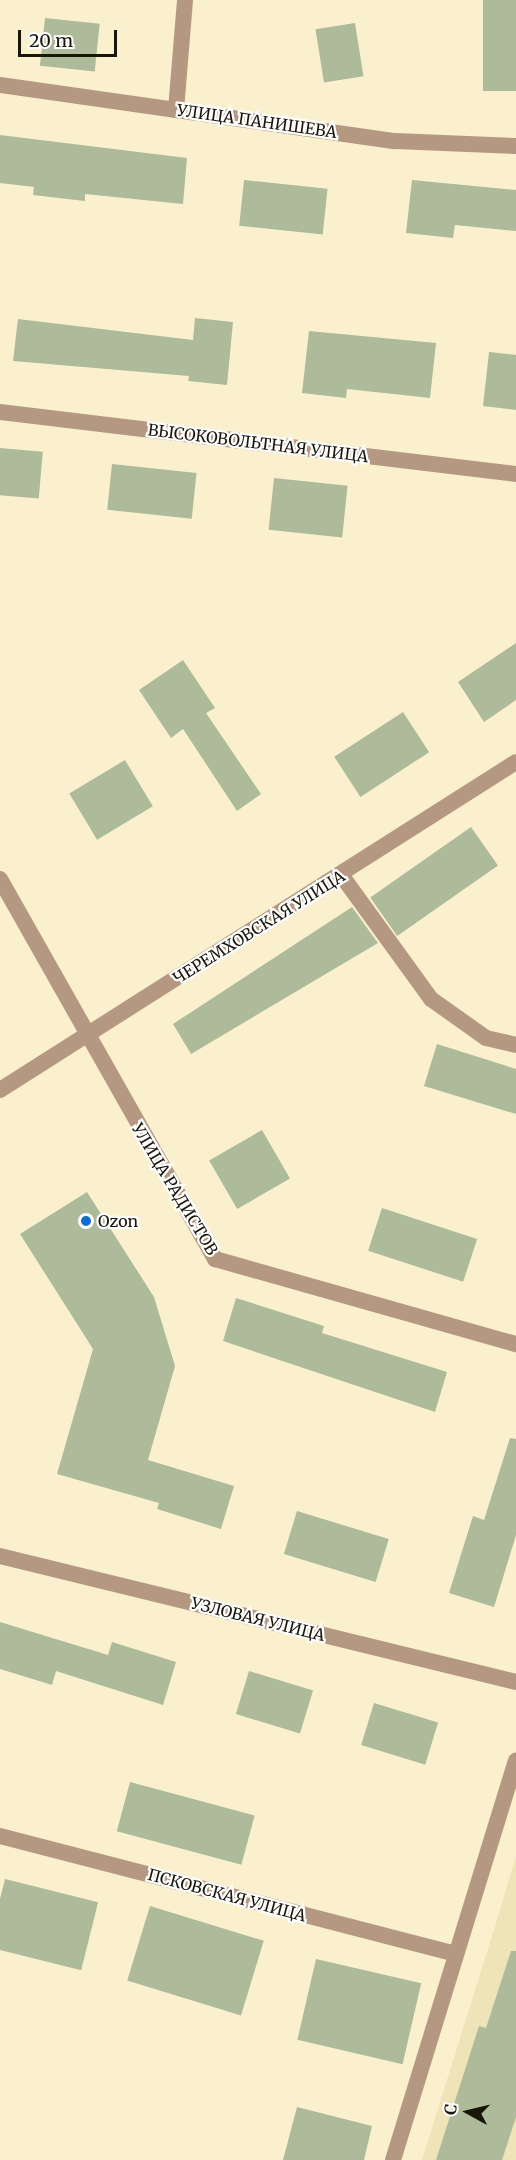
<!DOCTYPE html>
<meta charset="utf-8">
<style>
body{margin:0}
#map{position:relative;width:516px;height:2160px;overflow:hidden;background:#faf0cd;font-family:Merriweather,serif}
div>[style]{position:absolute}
.built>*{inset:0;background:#efe3b8}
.building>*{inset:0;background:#adbb9b;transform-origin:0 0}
.minor>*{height:16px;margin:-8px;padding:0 8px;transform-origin:8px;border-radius:8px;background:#b49881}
.dots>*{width:16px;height:16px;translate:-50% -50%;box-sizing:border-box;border:3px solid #fdfdfd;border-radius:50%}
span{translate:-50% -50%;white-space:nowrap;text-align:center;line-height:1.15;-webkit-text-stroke:4.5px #fdfdfd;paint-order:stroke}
.street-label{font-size:16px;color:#191609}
.poi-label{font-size:16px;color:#191609}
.left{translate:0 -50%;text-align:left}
.north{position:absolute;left:438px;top:2082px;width:60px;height:60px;-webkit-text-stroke:4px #fdfdfd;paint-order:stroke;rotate:278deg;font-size:16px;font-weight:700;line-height:24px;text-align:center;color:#191609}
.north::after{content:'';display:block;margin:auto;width:21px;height:27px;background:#191609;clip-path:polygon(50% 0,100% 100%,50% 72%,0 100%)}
.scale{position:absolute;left:18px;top:30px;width:99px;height:27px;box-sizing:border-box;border:3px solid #191609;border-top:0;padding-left:8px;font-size:18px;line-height:21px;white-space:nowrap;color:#191609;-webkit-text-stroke:4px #fdfdfd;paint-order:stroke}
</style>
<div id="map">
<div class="built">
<i style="clip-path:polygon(516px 1856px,516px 2160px,422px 2160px,496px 1923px)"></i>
</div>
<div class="building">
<i style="left:483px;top:0;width:33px;height:91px"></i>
<i style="left:45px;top:18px;width:55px;height:48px;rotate:6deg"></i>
<i style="left:355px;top:23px;width:54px;height:40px;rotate:81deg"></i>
<i style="clip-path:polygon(0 135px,187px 158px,183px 204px,85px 194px,85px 201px,33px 195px,34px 187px,0 183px)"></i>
<i style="left:244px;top:180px;width:84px;height:46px;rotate:6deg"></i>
<i style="clip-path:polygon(412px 180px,516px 190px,516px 231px,455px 225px,453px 238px,406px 233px)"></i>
<i style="clip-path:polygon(195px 318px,233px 322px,227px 385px,188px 381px,189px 376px,13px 361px,18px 319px,193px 340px)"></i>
<i style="clip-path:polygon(309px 331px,436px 343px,430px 398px,347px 389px,346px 398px,302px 393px)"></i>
<i style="clip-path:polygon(489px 352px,516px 355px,516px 410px,483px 406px)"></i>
<i style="left:0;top:448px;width:43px;height:47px;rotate:5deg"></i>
<i style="left:112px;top:464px;width:85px;height:46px;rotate:6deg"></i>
<i style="left:274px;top:478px;width:74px;height:52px;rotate:6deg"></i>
<i style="clip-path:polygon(516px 643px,516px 700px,484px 722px,458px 682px)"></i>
<i style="clip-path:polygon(183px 660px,215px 708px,206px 713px,261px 794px,237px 811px,183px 729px,171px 738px,139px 690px)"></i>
<i style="left:403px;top:712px;width:48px;height:82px;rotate:57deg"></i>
<i style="left:125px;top:760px;width:54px;height:65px;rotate:59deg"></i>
<i style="left:471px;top:827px;width:47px;height:123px;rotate:55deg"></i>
<i style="clip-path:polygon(352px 907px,378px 943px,191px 1054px,173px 1024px)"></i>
<i style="clip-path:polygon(437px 1044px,516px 1069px,516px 1114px,424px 1086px)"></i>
<i style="left:262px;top:1130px;width:56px;height:61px;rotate:60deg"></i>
<i style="clip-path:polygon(87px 1192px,154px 1297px,175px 1366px,148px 1460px,234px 1486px,221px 1529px,157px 1509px,159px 1503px,57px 1474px,93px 1349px,20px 1234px)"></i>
<i style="left:382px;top:1208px;width:100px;height:45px;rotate:18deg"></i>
<i style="clip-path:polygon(236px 1298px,324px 1326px,322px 1333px,447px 1372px,435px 1412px,223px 1341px)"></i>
<i style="clip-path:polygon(510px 1438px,516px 1439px,516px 1535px,494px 1607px,449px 1593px,473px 1516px,484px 1520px)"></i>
<i style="left:297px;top:1511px;width:96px;height:45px;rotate:17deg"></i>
<i style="clip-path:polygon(0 1622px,108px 1655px,112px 1642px,176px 1662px,163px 1705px,56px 1671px,52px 1685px,0 1669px)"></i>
<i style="left:249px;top:1671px;width:67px;height:45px;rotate:17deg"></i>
<i style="left:374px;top:1703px;width:67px;height:44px;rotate:17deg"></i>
<i style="left:130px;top:1782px;width:129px;height:51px;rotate:15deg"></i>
<i style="left:5px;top:1879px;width:96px;height:70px;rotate:14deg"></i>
<i style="left:150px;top:1906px;width:119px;height:78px;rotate:17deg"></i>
<i style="clip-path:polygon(511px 1951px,516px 1951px,516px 2117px,502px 2160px,436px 2160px,479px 2026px,486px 2028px)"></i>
<i style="left:316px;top:1959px;width:108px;height:83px;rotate:13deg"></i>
<i style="clip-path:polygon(297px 2107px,372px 2126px,364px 2160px,283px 2160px)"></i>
</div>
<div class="minor">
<i style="left:0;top:85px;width:399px;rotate:8.1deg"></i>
<i style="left:395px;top:141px;width:121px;rotate:2.4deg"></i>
<i style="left:176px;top:110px;width:110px;rotate:-85.3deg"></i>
<i style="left:0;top:412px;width:520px;rotate:6.85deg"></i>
<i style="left:342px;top:876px;width:152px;rotate:54.1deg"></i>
<i style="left:431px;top:999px;width:67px;rotate:35.3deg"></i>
<i style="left:486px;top:1038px;width:31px;rotate:13deg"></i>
<i style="left:0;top:879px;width:437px;rotate:60.5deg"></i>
<i style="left:215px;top:1259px;width:313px;rotate:15.8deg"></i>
<i style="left:0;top:1090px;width:611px;rotate:-32.44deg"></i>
<i style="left:0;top:1556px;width:531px;rotate:13.72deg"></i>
<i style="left:0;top:1836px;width:470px;rotate:14.5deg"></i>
<i style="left:393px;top:2160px;width:418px;rotate:-72.9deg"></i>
</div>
<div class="dots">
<i style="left:86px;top:1221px;background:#116cd5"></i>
</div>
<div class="street-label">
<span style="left:257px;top:121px;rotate:8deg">УЛИЦА ПАНИШЕВА</span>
<span style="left:258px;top:443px;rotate:7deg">ВЫСОКОВОЛЬТНАЯ УЛИЦА</span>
<span style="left:259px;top:927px;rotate:-32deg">ЧЕРЕМХОВСКАЯ УЛИЦА</span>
<span style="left:175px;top:1189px;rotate:59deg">УЛИЦА РАДИСТОВ</span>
<span style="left:258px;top:1619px;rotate:14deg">УЗЛОВАЯ УЛИЦА</span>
<span style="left:227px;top:1895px;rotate:15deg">ПСКОВСКАЯ УЛИЦА</span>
</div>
<div class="poi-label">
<span class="left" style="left:98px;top:1221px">Ozon</span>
</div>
<div class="north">С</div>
<div class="scale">20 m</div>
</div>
